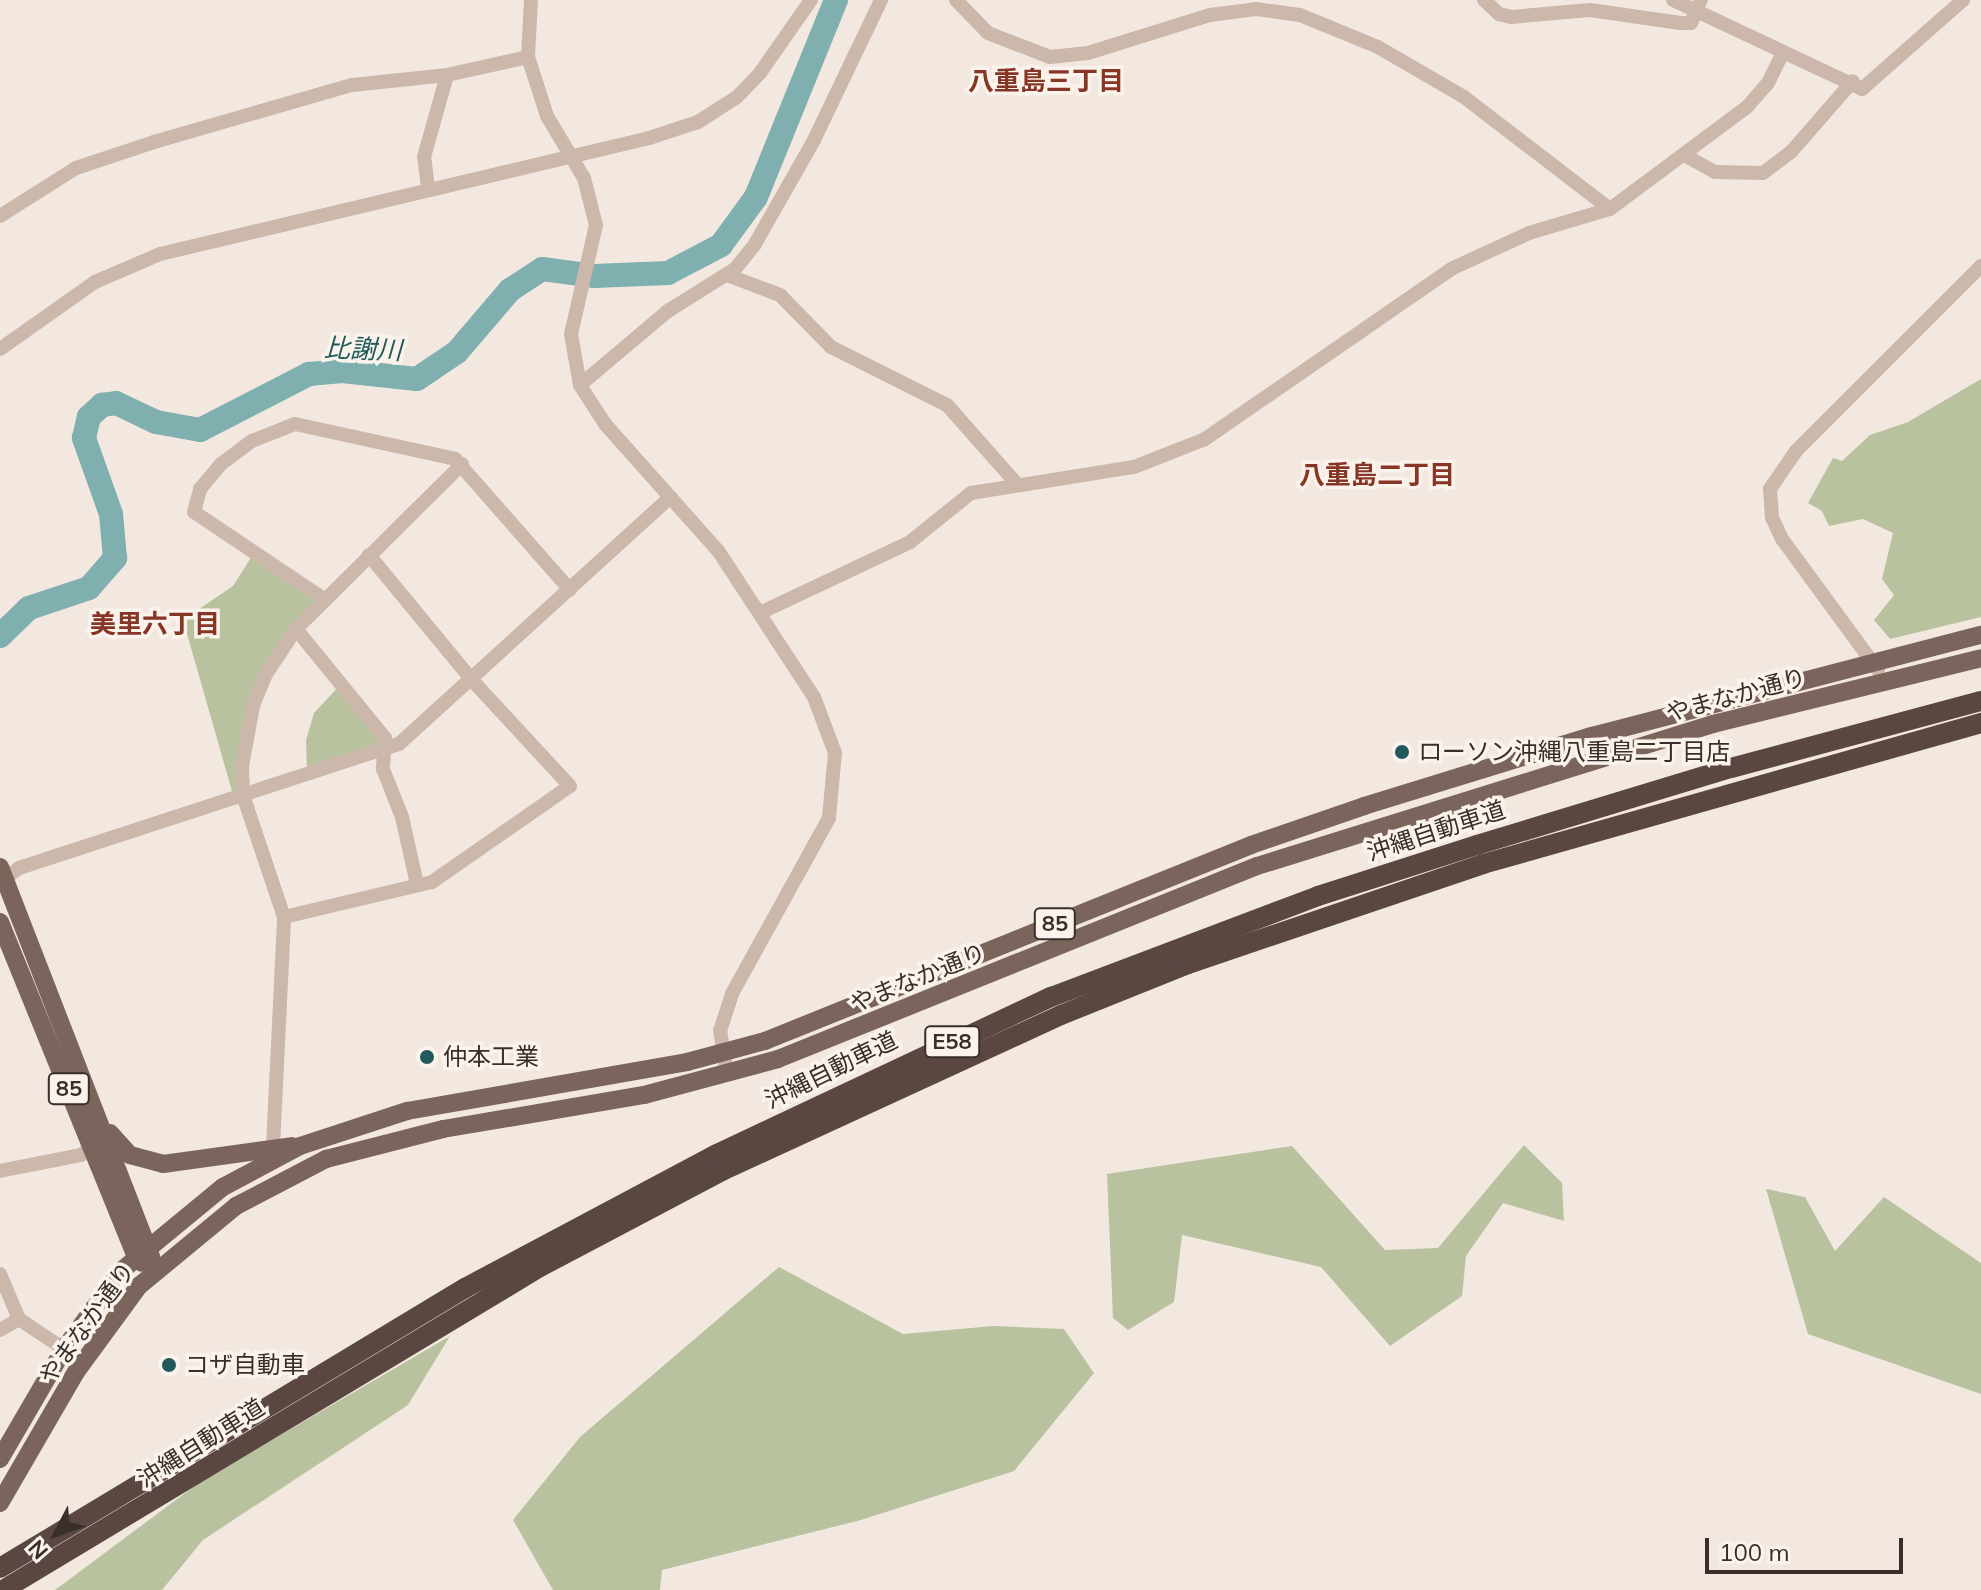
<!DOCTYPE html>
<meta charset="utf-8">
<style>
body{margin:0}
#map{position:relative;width:1981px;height:1590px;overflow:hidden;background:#f3e8e0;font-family:Mulish,"Noto Sans JP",sans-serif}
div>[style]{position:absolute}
.green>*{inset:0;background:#b9c29f}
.river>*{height:24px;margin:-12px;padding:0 12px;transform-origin:12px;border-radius:12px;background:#7fafae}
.minor>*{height:14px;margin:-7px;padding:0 7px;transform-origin:7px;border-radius:7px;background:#cbb8ab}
.major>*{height:18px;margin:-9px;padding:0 9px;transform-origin:9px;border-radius:9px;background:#7a645c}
.highway>*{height:20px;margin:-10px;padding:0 10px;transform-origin:10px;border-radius:10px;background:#5a4742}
.dots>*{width:22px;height:22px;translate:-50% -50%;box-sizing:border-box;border:4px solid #faf3ec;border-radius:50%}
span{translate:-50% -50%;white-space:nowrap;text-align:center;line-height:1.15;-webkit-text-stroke:7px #faf3ec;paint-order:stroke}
.shield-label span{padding:2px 6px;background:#faf3ec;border:2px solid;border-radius:6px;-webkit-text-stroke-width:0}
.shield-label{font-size:22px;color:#392e2a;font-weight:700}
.street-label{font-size:24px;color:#392e2a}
.poi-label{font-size:24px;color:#392e2a}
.left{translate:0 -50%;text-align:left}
.neighbourhood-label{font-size:26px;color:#873524;font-weight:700}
.water-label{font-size:26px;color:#205a5a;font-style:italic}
.north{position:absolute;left:16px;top:1494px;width:80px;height:80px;-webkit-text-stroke:6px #faf3ec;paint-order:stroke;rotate:229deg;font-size:22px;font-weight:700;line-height:32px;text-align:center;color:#392e2a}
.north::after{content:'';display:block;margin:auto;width:28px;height:36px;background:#392e2a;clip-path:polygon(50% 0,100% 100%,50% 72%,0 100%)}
.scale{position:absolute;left:1705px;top:1538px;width:198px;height:36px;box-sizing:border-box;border:4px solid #392e2a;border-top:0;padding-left:10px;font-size:24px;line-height:28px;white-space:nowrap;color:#392e2a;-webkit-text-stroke:6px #faf3ec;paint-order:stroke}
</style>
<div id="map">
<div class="green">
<i style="clip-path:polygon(1981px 379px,1981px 617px,1890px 639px,1874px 620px,1894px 595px,1882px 579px,1893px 533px,1863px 519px,1829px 526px,1822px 511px,1808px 503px,1833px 458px,1842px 461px,1870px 435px,1908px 422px)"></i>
<i style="clip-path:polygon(254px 553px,324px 599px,265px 676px,234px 798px,183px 620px,233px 586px)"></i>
<i style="clip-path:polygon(342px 683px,386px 747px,307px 773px,306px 740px,314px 713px)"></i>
<i style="clip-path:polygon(1524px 1145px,1562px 1183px,1564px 1221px,1503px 1203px,1466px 1256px,1462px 1296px,1390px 1346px,1321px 1267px,1182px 1235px,1174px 1302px,1128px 1330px,1113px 1318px,1107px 1174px,1292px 1146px,1385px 1250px,1438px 1248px)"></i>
<i style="clip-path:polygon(1766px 1189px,1805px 1197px,1835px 1251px,1884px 1197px,1981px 1263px,1981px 1394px,1808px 1334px)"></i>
<i style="clip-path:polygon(779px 1267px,903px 1334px,994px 1326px,1064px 1329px,1094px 1373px,1014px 1471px,861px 1520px,662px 1570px,660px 1590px,553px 1590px,513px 1520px,580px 1437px)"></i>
<i style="clip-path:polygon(450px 1336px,408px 1405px,203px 1540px,162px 1590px,55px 1590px,200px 1482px)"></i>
</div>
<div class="river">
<i style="left:0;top:636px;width:40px;rotate:-44deg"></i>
<i style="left:29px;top:608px;width:63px;rotate:-18.4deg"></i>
<i style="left:89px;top:588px;width:40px;rotate:-49deg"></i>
<i style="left:115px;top:558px;width:44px;rotate:-95.2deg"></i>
<i style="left:111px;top:514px;width:81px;rotate:-109.6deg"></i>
<i style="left:84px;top:438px;width:22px;rotate:-77deg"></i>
<i style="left:89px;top:417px;width:18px;rotate:-43deg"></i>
<i style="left:102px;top:405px;width:14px;rotate:-8deg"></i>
<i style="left:116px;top:403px;width:44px;rotate:25.4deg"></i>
<i style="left:156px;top:422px;width:45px;rotate:10.3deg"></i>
<i style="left:200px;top:430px;width:123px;rotate:-27.2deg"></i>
<i style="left:309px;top:374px;width:33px;rotate:-5deg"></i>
<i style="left:342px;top:371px;width:75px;rotate:6.1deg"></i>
<i style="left:417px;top:379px;width:48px;rotate:-34deg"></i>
<i style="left:457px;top:352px;width:82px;rotate:-49.5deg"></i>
<i style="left:510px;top:290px;width:38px;rotate:-33deg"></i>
<i style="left:542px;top:269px;width:52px;rotate:7.7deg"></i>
<i style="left:594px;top:276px;width:74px;rotate:-2.3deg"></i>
<i style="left:668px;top:273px;width:60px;rotate:-27.8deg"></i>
<i style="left:721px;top:245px;width:59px;rotate:-53.9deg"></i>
<i style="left:756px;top:197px;width:213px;rotate:-67.9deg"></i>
</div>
<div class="minor">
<i style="left:531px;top:0;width:57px;rotate:93deg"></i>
<i style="left:528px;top:57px;width:62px;rotate:72.1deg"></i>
<i style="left:547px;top:116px;width:72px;rotate:59.2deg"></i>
<i style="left:584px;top:178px;width:49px;rotate:75.7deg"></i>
<i style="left:596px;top:225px;width:112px;rotate:102.9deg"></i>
<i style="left:571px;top:334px;width:52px;rotate:80deg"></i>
<i style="left:580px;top:385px;width:46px;rotate:57.3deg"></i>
<i style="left:605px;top:424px;width:171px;rotate:48.3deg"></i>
<i style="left:719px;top:552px;width:173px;rotate:56.8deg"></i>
<i style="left:814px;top:697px;width:60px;rotate:69.4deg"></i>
<i style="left:835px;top:753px;width:65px;rotate:95.3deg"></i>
<i style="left:829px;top:818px;width:201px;rotate:118.9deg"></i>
<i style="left:732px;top:994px;width:38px;rotate:108deg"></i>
<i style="left:720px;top:1030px;width:45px;rotate:81deg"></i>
<i style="left:956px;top:0;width:46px;rotate:45.9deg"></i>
<i style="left:988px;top:33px;width:66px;rotate:21.2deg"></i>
<i style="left:1050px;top:57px;width:38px;rotate:-6deg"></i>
<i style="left:1088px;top:53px;width:128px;rotate:-17.3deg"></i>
<i style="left:1210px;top:15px;width:46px;rotate:-7.4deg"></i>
<i style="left:1256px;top:9px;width:44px;rotate:7.8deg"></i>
<i style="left:1300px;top:15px;width:84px;rotate:22.3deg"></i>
<i style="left:1378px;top:47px;width:99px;rotate:30.2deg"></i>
<i style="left:1464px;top:97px;width:184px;rotate:37.5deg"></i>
<i style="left:1484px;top:0;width:21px;rotate:43deg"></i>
<i style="left:1499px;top:14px;width:12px;rotate:14deg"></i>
<i style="left:1511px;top:17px;width:79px;rotate:-5.1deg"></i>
<i style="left:1590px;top:10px;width:91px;rotate:8.2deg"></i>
<i style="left:1680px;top:23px;width:11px"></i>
<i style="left:1691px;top:23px;width:25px;rotate:-67deg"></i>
<i style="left:1673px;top:0;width:209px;rotate:25.2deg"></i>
<i style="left:1862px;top:89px;width:135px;rotate:-41.4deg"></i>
<i style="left:1686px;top:156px;width:33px;rotate:29deg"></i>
<i style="left:1715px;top:172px;width:48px;rotate:1.2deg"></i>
<i style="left:1763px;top:173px;width:35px;rotate:-37deg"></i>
<i style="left:1791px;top:152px;width:94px;rotate:-48.9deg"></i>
<i style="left:428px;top:188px;width:31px;rotate:-97deg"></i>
<i style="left:424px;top:157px;width:85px;rotate:-74.3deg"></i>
<i style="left:0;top:216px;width:90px;rotate:-32.3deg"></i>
<i style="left:76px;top:168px;width:82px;rotate:-18.4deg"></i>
<i style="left:154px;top:142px;width:206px;rotate:-16.1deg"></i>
<i style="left:352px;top:85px;width:96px;rotate:-6deg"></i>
<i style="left:447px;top:75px;width:83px;rotate:-12.5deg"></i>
<i style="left:727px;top:275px;width:57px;rotate:20.7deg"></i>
<i style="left:780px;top:295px;width:73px;rotate:45.6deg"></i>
<i style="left:831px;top:347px;width:130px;rotate:26.6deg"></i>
<i style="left:947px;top:405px;width:104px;rotate:48.5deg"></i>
<i style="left:0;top:349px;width:116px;rotate:-35.2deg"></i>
<i style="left:95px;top:282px;width:71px;rotate:-23.3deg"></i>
<i style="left:160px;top:254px;width:503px;rotate:-13.34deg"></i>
<i style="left:649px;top:138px;width:52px;rotate:-18.1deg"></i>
<i style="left:698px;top:122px;width:46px;rotate:-32.7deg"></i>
<i style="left:737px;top:97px;width:33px;rotate:-46deg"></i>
<i style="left:760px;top:73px;width:89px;rotate:-55.1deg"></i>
<i style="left:580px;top:385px;width:115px;rotate:-40.1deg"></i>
<i style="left:668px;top:311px;width:79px;rotate:-32.1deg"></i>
<i style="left:735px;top:269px;width:32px;rotate:-51deg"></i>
<i style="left:755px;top:244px;width:120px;rotate:-60.4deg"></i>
<i style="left:814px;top:140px;width:155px;rotate:-64.4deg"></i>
<i style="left:324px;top:599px;width:156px;rotate:-146.2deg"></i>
<i style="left:194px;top:512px;width:24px;rotate:-75deg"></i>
<i style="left:200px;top:489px;width:33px;rotate:-50deg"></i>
<i style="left:221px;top:464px;width:39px;rotate:-37deg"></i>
<i style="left:252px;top:441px;width:46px;rotate:-21.6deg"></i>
<i style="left:295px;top:424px;width:164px;rotate:12.3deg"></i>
<i style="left:455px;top:459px;width:174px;rotate:48.7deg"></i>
<i style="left:760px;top:613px;width:166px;rotate:-25.3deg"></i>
<i style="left:910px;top:542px;width:78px;rotate:-38.8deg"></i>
<i style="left:971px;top:493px;width:165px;rotate:-9.1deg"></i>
<i style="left:1134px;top:467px;width:76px;rotate:-21.5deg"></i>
<i style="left:1205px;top:439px;width:301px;rotate:-34.6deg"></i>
<i style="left:1453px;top:268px;width:84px;rotate:-24.7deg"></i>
<i style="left:1529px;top:233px;width:84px;rotate:-16.5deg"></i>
<i style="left:1610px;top:209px;width:171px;rotate:-36.7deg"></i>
<i style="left:1747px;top:107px;width:32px;rotate:-49deg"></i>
<i style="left:1768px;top:83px;width:32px;rotate:-64deg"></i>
<i style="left:296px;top:629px;width:141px;rotate:50.8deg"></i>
<i style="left:385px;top:738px;width:31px;rotate:94deg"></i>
<i style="left:383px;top:769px;width:52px;rotate:68.4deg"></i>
<i style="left:402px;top:817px;width:69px;rotate:77.4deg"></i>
<i style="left:1878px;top:670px;width:162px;rotate:-126.2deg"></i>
<i style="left:1782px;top:539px;width:23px;rotate:-115deg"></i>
<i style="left:1772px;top:518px;width:29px;rotate:-94deg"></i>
<i style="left:1770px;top:489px;width:46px;rotate:-55.6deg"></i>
<i style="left:1796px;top:451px;width:262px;rotate:-45deg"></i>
<i style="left:0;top:882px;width:24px;rotate:-36deg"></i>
<i style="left:19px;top:868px;width:400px;rotate:-18.1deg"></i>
<i style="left:399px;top:744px;width:367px;rotate:-42.3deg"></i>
<i style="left:284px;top:917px;width:152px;rotate:-13.3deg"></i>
<i style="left:432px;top:882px;width:168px;rotate:-34.8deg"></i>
<i style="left:570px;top:786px;width:144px;rotate:-132.8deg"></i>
<i style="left:472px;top:680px;width:162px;rotate:-129.5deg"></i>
<i style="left:273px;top:1146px;width:229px;rotate:-87.2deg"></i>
<i style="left:284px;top:917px;width:129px;rotate:-108.6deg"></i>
<i style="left:243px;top:795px;width:29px;rotate:-92deg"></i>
<i style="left:242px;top:766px;width:61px;rotate:-79.6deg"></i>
<i style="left:253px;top:706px;width:32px;rotate:-68deg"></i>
<i style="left:265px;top:676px;width:56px;rotate:-56.6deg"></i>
<i style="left:296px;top:629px;width:234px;rotate:-44.8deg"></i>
<i style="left:0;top:1171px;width:83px;rotate:-11.2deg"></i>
<i style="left:81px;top:1155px;width:15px;rotate:-37deg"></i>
<i style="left:0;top:1274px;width:49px;rotate:67.1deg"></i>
<i style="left:19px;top:1319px;width:54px;rotate:33.7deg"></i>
<i style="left:0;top:1330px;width:22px;rotate:-30deg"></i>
</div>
<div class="major">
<i style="left:0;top:867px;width:418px;rotate:68.8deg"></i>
<i style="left:0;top:922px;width:362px;rotate:67.9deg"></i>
<i style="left:136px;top:1257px;width:8px;rotate:45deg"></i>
<i style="left:110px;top:1133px;width:30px;rotate:48deg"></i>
<i style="left:130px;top:1155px;width:34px;rotate:15deg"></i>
<i style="left:163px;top:1164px;width:130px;rotate:-7.9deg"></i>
<i style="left:0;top:1459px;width:127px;rotate:-59.8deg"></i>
<i style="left:64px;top:1349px;width:97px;rotate:-53.8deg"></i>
<i style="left:121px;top:1271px;width:132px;rotate:-39.5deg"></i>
<i style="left:223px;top:1187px;width:87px;rotate:-28deg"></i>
<i style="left:300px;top:1146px;width:113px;rotate:-18.1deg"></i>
<i style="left:407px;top:1111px;width:284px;rotate:-9.9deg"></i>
<i style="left:687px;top:1062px;width:81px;rotate:-15.1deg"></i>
<i style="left:765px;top:1041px;width:524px;rotate:-21.96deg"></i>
<i style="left:1251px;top:845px;width:120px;rotate:-19deg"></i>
<i style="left:1364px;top:806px;width:239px;rotate:-17.1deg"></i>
<i style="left:1592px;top:736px;width:402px;rotate:-14.6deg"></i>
<i style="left:0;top:1503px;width:151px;rotate:-59.9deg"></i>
<i style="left:76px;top:1372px;width:107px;rotate:-53.8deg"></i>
<i style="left:139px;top:1286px;width:126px;rotate:-39.5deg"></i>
<i style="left:236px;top:1206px;width:102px;rotate:-27.6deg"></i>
<i style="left:326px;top:1159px;width:121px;rotate:-14.4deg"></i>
<i style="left:443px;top:1129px;width:204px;rotate:-9.6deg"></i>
<i style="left:644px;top:1095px;width:139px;rotate:-15deg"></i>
<i style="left:778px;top:1059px;width:516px;rotate:-21.95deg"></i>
<i style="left:1257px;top:866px;width:478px;rotate:-17.3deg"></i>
<i style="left:1713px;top:724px;width:276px;rotate:-13.8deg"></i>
</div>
<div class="highway">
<i style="left:0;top:1568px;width:543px;rotate:-31.05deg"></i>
<i style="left:465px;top:1288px;width:285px;rotate:-28deg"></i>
<i style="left:717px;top:1154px;width:369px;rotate:-25.2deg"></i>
<i style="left:1051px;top:997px;width:285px;rotate:-20.7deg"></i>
<i style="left:1318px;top:896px;width:167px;rotate:-17.8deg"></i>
<i style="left:1477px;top:845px;width:265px;rotate:-16.9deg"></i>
<i style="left:1731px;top:768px;width:259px;rotate:-15deg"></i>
<i style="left:3px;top:1590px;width:627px;rotate:-31.03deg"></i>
<i style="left:540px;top:1267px;width:208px;rotate:-27.8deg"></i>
<i style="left:724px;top:1170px;width:371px;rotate:-24.7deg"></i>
<i style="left:1061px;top:1015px;width:137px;rotate:-21.9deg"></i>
<i style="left:1188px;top:964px;width:311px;rotate:-18.7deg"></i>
<i style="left:1483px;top:864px;width:518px;rotate:-15.81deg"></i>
</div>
<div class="dots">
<i style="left:1402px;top:752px;background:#205a5a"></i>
<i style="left:427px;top:1057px;background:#205a5a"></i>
<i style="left:169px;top:1365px;background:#205a5a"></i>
</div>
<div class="shield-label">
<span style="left:1055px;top:924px">85</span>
<span style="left:952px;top:1042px">E58</span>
<span style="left:69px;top:1089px">85</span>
</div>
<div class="street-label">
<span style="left:1736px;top:695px;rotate:-15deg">やまなか通り</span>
<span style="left:1436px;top:831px;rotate:-18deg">沖縄自動車道</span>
<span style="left:918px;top:978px;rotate:-22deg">やまなか通り</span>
<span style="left:831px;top:1070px;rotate:-26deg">沖縄自動車道</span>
<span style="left:87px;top:1323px;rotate:-54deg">やまなか通り</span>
<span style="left:201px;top:1443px;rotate:-32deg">沖縄自動車道</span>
</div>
<div class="poi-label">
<span class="left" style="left:1418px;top:752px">ローソン沖縄八重島二丁目店</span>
<span class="left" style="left:443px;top:1057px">仲本工業</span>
<span class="left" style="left:185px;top:1365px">コザ自動車</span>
</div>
<div class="neighbourhood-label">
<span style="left:1046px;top:81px">八重島三丁目</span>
<span style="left:1377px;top:475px">八重島二丁目</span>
<span style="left:155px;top:624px">美里六丁目</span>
</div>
<div class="water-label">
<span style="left:363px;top:349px;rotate:2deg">比謝川</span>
</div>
<div class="north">N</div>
<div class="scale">100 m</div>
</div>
